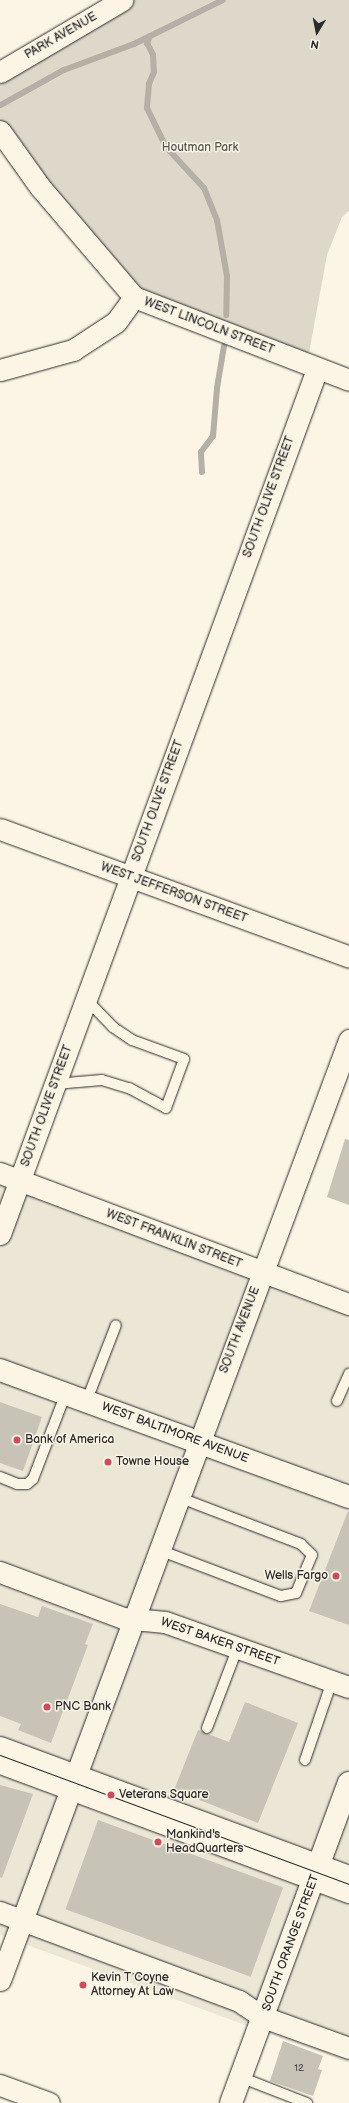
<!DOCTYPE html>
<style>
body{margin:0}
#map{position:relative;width:349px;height:2103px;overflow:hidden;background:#fcf5e5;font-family:"Balsamiq Sans",sans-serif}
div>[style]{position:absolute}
.built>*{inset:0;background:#ece6d7}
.green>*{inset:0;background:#ded8ca}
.stream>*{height:6px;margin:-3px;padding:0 3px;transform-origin:3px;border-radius:3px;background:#b4b0a5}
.building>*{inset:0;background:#c8c3b7;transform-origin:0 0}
.roads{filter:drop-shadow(0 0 1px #2b2b2b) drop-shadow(0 0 1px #2b2b2b)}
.service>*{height:10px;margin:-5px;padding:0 5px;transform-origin:5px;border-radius:5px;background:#fcf5e5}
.minor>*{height:21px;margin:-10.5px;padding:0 10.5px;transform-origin:10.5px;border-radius:10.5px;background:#fcf5e5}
.tertiary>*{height:22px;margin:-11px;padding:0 11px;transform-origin:11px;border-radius:11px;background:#fcf5e5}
.primary>*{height:22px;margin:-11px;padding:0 11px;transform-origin:11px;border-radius:11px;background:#fcf5e5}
.tram>*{height:1px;margin:-0.5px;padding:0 0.5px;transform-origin:0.5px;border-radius:0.5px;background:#2b2b2b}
.dots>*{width:11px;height:11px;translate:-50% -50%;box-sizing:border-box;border:2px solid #fcf5e5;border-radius:50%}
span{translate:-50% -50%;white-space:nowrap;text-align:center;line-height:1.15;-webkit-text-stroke:3px #fcf5e5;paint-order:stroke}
.number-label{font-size:10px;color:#52514e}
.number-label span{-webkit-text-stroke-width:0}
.street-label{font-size:12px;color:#2b2b2b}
.park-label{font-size:12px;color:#585653}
.poi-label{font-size:12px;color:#2b2b2b}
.left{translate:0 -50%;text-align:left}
.right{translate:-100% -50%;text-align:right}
.north{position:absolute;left:297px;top:12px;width:40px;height:40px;-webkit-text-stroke:3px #fcf5e5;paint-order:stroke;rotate:190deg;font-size:11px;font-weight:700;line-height:16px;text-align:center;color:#2b2b2b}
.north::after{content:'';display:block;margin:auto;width:14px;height:18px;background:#2b2b2b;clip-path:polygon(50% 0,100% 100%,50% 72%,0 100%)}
</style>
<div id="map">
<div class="built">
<i style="clip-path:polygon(0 1170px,349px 1298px,349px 2063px,0 1935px)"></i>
</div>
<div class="green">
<i style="clip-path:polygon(122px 0,349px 0,349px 211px,342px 217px,327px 255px,309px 353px,134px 297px,0 131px,0 72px)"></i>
</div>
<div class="stream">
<i style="left:150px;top:36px;width:8px;rotate:113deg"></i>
<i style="left:147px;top:43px;width:13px;rotate:63deg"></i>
<i style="left:153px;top:55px;width:17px;rotate:87deg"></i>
<i style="left:154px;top:72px;width:13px;rotate:113deg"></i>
<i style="left:149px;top:84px;width:24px;rotate:95deg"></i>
<i style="left:147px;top:108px;width:43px;rotate:64deg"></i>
<i style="left:166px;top:147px;width:56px;rotate:47.2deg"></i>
<i style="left:204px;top:188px;width:35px;rotate:68deg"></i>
<i style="left:217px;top:220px;width:57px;rotate:79.9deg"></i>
<i style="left:227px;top:276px;width:39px;rotate:91deg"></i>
<i style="left:1px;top:105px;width:72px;rotate:-29.1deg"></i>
<i style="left:64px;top:70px;width:75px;rotate:-20.4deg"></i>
<i style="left:134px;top:44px;width:99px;rotate:-26.3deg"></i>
<i style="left:202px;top:472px;width:20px;rotate:-93deg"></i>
<i style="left:201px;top:452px;width:20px;rotate:-53deg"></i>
<i style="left:213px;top:436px;width:48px;rotate:-85.2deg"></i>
<i style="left:217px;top:388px;width:43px;rotate:-80.5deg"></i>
</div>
<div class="building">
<i style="clip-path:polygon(345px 1139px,349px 1140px,349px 1205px,327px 1197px)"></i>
<i style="clip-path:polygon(0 1402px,42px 1417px,23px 1471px,0 1463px)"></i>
<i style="clip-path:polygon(348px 1511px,349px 1511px,349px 1625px,309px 1611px)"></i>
<i style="clip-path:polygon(0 1604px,38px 1617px,42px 1606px,93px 1624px,85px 1644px,88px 1645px,51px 1743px,18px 1730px,21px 1724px,0 1716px)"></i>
<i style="clip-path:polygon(245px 1702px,298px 1723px,258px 1823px,174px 1790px,198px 1730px,229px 1742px)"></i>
<i style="clip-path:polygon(0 1785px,33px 1794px,2px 1878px,0 1877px)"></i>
<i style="left:98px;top:1820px;width:197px;height:95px;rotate:20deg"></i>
<i style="clip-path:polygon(283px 2041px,323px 2056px,318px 2069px,322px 2070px,313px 2096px,270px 2081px)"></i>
</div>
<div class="roads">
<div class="service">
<i style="left:55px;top:1084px;width:47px;rotate:-4.9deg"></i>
<i style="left:102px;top:1080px;width:28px;rotate:17deg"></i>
<i style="left:129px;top:1088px;width:42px;rotate:28.4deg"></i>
<i style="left:166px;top:1108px;width:52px;rotate:-69.8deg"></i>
<i style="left:184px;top:1059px;width:55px;rotate:-159.9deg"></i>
<i style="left:132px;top:1040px;width:23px;rotate:-146deg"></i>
<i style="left:113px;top:1027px;width:39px;rotate:-134deg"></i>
<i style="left:87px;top:1400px;width:80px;rotate:-68.9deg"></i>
<i style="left:337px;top:1401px;width:30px;rotate:-66deg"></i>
<i style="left:0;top:1477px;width:18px;rotate:22deg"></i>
<i style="left:17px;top:1484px;width:10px"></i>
<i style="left:27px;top:1484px;width:8px;rotate:-40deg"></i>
<i style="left:33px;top:1479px;width:92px;rotate:-69deg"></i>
<i style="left:159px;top:1550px;width:130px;rotate:20.7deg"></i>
<i style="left:281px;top:1596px;width:15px;rotate:-11deg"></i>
<i style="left:296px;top:1593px;width:41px;rotate:-67.2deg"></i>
<i style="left:312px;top:1555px;width:16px;rotate:-135deg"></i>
<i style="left:301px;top:1544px;width:132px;rotate:-159.1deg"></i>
<i style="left:207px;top:1728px;width:87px;rotate:-69.1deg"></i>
<i style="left:305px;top:1760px;width:83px;rotate:-71.1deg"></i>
<i style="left:240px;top:2077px;width:72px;rotate:21.2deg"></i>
</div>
<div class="minor">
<i style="left:0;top:72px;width:142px;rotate:-30.5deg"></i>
<i style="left:0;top:131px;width:69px;rotate:54.5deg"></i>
<i style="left:40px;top:187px;width:145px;rotate:49.5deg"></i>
<i style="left:134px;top:297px;width:230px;rotate:21.1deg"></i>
<i style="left:0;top:370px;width:76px;rotate:-15.3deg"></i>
<i style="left:73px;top:350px;width:51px;rotate:-33.1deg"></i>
<i style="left:116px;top:322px;width:31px;rotate:-54deg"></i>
<i style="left:0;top:829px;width:372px;rotate:20.1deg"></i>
<i style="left:0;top:1173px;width:373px;rotate:20.6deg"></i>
<i style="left:0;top:1234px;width:921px;rotate:-69.87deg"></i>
<i style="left:0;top:1572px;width:131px;rotate:20.5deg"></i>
<i style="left:123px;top:1618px;width:42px;rotate:5.4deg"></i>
<i style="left:165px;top:1622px;width:195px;rotate:19.5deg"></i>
<i style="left:0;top:1747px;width:372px;rotate:20.3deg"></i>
<i style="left:0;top:1763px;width:372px;rotate:20.3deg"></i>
<i style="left:0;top:1912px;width:255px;rotate:20.4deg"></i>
<i style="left:239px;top:2001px;width:29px;rotate:34deg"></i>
<i style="left:263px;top:2017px;width:91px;rotate:19.8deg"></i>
<i style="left:0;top:1980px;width:1003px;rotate:-69.63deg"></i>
<i style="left:0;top:2085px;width:52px;rotate:20.2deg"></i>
</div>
<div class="tertiary">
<i style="left:231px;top:2103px;width:341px;rotate:-69.8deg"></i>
</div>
<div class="primary">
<i style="left:0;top:1370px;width:371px;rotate:20deg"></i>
</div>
</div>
<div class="tram">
<i style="left:0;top:1755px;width:372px;rotate:20.3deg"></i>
</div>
<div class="dots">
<i style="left:17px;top:1440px;background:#d1495b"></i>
<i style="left:108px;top:1462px;background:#d1495b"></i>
<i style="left:336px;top:1576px;background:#d1495b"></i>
<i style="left:47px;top:1707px;background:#d1495b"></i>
<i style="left:111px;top:1795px;background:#d1495b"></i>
<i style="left:158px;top:1842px;background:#d1495b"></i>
<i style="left:83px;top:1985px;background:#d1495b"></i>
</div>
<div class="number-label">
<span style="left:299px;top:2069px">12</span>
</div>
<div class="street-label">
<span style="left:61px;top:36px;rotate:-30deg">PARK AVENUE</span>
<span style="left:209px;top:326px;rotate:21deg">WEST LINCOLN STREET</span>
<span style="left:269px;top:497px;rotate:-70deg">SOUTH OLIVE STREET</span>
<span style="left:158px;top:801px;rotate:-70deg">SOUTH OLIVE STREET</span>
<span style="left:174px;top:893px;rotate:20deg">WEST JEFFERSON STREET</span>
<span style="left:47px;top:1106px;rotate:-70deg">SOUTH OLIVE STREET</span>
<span style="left:174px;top:1239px;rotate:21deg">WEST FRANKLIN STREET</span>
<span style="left:240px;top:1330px;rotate:-69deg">SOUTH AVENUE</span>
<span style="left:175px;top:1433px;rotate:20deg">WEST BALTIMORE AVENUE</span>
<span style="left:220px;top:1642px;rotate:19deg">WEST BAKER STREET</span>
<span style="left:291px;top:1943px;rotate:-70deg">SOUTH ORANGE STREET</span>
</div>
<div class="park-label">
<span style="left:200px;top:148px">Houtman Park</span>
</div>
<div class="poi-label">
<span class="left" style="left:25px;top:1440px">Bank of America</span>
<span class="left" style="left:116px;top:1462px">Towne House</span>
<span class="right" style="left:328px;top:1576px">Wells Fargo</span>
<span class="left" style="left:55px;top:1707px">PNC Bank</span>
<span class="left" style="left:119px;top:1795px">Veterans Square</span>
<span class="left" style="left:166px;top:1842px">Mankind's<br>HeadQuarters</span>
<span class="left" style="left:91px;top:1985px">Kevin T Coyne<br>Attorney At Law</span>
</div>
<div class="north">N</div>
</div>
